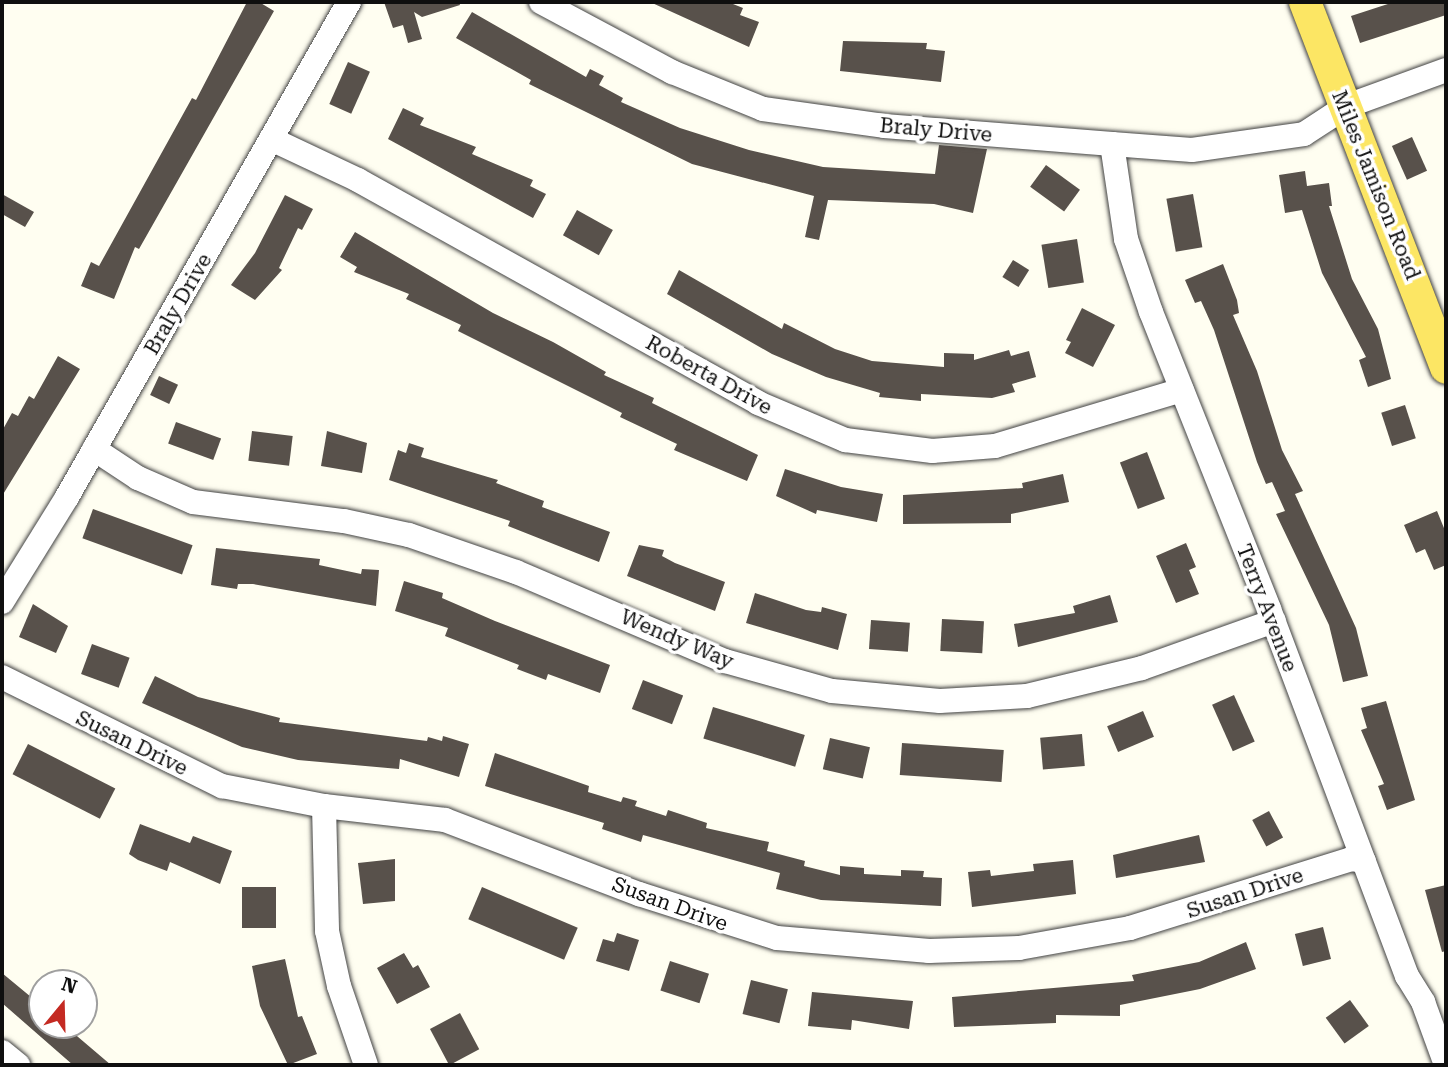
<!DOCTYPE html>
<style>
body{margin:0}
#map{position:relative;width:1448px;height:1067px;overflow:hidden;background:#fffef1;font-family:"Roboto Serif",serif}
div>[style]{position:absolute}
.building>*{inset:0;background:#58514b;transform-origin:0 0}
.roads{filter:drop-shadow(0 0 2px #424242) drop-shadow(0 0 2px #424242)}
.minor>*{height:24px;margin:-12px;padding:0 12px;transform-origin:12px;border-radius:12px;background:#fff}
.major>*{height:32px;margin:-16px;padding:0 16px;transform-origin:16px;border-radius:16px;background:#fce664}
span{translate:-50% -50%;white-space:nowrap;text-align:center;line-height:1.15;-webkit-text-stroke:7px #fff;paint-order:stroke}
.street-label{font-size:21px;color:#0f0f0f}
.frame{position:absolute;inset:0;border:4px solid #0f0f0f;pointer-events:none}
.north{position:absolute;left:28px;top:969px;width:70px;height:70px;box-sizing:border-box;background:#fff;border:2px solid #9f9f9f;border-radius:50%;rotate:19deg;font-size:19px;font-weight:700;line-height:28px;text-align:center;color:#0f0f0f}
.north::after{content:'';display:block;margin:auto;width:24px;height:32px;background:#c42a22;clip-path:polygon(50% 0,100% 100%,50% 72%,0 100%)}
</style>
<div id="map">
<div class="building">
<i style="clip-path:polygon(247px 2px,259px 2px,274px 11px,139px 249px,135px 247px,114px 299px,81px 286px,91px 262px,99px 266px,192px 98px,196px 100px)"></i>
<i style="clip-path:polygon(384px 2px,459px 2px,460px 5px,422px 17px,414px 12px,422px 39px,408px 43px,403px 25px,393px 28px)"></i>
<i style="clip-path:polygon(650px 2px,728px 2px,743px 8px,740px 15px,759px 22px,749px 47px)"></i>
<i style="clip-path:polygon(1394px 2px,1446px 2px,1446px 15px,1360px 43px,1351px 16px)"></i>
<i style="clip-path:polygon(472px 12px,586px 77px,590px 69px,604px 76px,599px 85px,623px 98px,621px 102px,680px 128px,749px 150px,823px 167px,935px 174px,939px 145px,987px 149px,973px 213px,934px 204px,828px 200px,819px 240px,805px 237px,814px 196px,692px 164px,529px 84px,531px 80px,456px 38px)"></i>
<i style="clip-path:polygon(843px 41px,927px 43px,926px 49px,945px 51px,941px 82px,840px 71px)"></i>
<i style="left:348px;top:62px;width:24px;height:46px;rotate:24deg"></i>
<i style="clip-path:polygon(403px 108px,424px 118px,420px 125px,476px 147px,472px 154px,533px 180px,530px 186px,546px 194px,533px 218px,388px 139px)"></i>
<i style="left:1412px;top:137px;width:37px;height:22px;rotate:66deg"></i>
<i style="left:1046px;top:165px;width:42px;height:27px;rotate:36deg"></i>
<i style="clip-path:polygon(1305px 171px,1307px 186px,1329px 183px,1332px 206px,1329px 206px,1352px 279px,1378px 329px,1391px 379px,1368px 387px,1359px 360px,1366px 357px,1322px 273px,1302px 210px,1285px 213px,1279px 175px)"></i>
<i style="clip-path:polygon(2px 194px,34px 212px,25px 227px,2px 214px)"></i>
<i style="left:1193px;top:194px;width:54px;height:27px;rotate:80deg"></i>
<i style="clip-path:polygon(285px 195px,313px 209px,302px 230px,298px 228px,279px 268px,282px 270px,255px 300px,231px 285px,255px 253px)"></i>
<i style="left:577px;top:210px;width:41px;height:29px;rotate:29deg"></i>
<i style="clip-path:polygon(355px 232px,493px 313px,553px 342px,606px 372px,604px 375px,654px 398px,652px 403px,758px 455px,747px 481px,674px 450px,677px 444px,620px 417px,622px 413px,458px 331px,461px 325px,406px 299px,409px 294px,354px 272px,357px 267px,340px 257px)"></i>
<i style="left:1077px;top:239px;width:44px;height:36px;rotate:81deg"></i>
<i style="left:1013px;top:260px;width:19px;height:20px;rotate:32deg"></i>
<i style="clip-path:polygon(1223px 264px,1237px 300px,1239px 313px,1233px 315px,1257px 371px,1282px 450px,1303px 491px,1295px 494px,1356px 628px,1368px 676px,1343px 682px,1329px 625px,1276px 514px,1285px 511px,1272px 482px,1266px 484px,1257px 462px,1214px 330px,1201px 301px,1195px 303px,1185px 280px)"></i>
<i style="clip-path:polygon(679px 270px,782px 329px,784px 323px,835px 349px,872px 361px,944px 367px,944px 353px,974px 354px,974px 360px,1009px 350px,1011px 356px,1029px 351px,1036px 377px,1012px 384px,1015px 392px,992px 398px,921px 394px,921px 401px,879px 397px,880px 393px,826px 377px,772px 354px,667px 294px)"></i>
<i style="clip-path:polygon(1082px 308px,1115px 325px,1093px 367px,1065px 353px,1071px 342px,1066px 340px)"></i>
<i style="clip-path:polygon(58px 356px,80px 369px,2px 496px,2px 431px,12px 413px,18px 416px,29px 396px,34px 399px)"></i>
<i style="left:159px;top:376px;width:21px;height:21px;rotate:25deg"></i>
<i style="left:1405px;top:405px;width:35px;height:25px;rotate:72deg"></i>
<i style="left:176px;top:422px;width:48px;height:23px;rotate:20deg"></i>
<i style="left:252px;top:431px;width:41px;height:30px;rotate:7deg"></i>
<i style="clip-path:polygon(327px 431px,367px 443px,362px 473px,321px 466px)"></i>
<i style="clip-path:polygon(409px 443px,424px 448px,421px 457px,498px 480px,496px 483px,544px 501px,542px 507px,610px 532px,599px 562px,508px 526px,510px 521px,389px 480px,398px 450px,406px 453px)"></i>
<i style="left:1147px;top:452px;width:50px;height:29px;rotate:69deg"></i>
<i style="clip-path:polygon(785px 469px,841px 487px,883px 494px,877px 522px,817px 510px,816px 514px,776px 496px)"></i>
<i style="clip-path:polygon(1063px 474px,1069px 502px,1011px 514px,1011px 523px,903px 524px,903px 495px,1023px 488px,1022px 483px)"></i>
<i style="left:93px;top:509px;width:106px;height:31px;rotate:20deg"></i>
<i style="clip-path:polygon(1437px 511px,1446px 533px,1446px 565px,1434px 570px,1425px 549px,1416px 553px,1404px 525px)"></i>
<i style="clip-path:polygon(1186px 543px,1196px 567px,1189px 570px,1199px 594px,1176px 603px,1156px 556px)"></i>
<i style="clip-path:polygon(639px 545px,664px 550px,662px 556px,675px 563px,725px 582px,715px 611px,627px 576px)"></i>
<i style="clip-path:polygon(216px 548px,320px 559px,319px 565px,361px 574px,362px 569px,379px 570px,376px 606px,253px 584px,238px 584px,237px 589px,211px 585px)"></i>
<i style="clip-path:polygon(404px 581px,443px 593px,442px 598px,495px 621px,610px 665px,600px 693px,548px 674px,546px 680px,517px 669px,519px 665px,445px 636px,448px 628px,395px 611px)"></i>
<i style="clip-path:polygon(755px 593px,806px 610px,821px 612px,822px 607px,847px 614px,838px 650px,746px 623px)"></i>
<i style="clip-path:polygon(1110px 595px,1118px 622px,1018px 647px,1014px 624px,1075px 613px,1073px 606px)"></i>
<i style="clip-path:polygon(33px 604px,68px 626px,56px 653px,19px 637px)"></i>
<i style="left:942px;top:619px;width:42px;height:32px;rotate:3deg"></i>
<i style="left:871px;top:620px;width:39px;height:29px;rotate:4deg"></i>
<i style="left:92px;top:644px;width:40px;height:32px;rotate:20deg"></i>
<i style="clip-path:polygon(155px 676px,198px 697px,280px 718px,279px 722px,427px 741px,428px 737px,442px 741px,443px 736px,469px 744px,459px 777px,400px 759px,399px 769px,298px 760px,242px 747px,142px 703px)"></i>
<i style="left:643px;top:680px;width:43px;height:31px;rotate:21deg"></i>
<i style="left:1234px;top:695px;width:51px;height:24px;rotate:66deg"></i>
<i style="clip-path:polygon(1386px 701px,1415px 800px,1387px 810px,1378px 786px,1384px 784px,1361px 730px,1367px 728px,1361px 708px)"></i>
<i style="left:713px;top:707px;width:96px;height:33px;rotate:17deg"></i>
<i style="left:1143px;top:711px;width:28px;height:39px;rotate:67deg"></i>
<i style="left:1082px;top:734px;width:32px;height:42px;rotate:85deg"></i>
<i style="left:830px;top:738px;width:41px;height:32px;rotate:13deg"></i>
<i style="left:902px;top:743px;width:102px;height:32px;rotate:4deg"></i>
<i style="left:28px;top:744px;width:98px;height:34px;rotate:27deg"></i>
<i style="clip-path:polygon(495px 753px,589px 786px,588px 792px,621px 802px,623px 797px,637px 801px,635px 806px,666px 816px,668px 810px,707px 823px,706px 828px,769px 842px,767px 851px,805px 861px,804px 866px,840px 875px,840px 866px,864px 868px,864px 874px,901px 876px,901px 870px,924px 871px,923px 877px,942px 878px,941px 906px,821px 900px,776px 889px,780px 873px,643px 835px,641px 842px,602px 829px,604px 823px,485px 786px)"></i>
<i style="left:1269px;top:811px;width:30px;height:19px;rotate:62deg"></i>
<i style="clip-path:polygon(140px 824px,190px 843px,193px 836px,232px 851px,220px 884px,170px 862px,167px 871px,138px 860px,129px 854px)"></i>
<i style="clip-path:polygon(1199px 835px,1205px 862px,1116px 878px,1113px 855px)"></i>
<i style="clip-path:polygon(395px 859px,395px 901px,363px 904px,358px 863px)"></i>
<i style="clip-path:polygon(1073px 860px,1076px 894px,972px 907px,968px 872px,990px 870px,991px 876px,1034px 871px,1033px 864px)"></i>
<i style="clip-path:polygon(1446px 885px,1446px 951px,1442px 952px,1425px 890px)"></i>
<i style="left:242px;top:887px;width:34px;height:41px"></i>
<i style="left:482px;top:887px;width:104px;height:35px;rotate:23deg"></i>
<i style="left:1323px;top:927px;width:33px;height:29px;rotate:76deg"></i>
<i style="clip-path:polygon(617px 933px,639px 940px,629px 971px,596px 961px,603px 939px,614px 942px)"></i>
<i style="clip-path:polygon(1246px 942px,1256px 969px,1200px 989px,1120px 1005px,1120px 1016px,1056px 1015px,1056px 1023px,954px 1027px,952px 997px,1134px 981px,1132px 975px,1199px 962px)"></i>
<i style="clip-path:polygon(404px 953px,413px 968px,418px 965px,430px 987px,397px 1004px,377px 968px)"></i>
<i style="clip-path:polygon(285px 959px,298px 1017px,302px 1016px,317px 1054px,288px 1065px,260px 1006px,252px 966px)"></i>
<i style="left:670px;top:961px;width:41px;height:31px;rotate:18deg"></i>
<i style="clip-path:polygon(2px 973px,31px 997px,42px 983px,42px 1025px,64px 1025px,111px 1065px,73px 1065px,2px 1003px)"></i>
<i style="left:751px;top:980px;width:38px;height:35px;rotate:14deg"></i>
<i style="clip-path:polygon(812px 992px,913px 1001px,909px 1029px,852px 1020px,851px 1030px,808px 1026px)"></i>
<i style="left:1350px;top:1000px;width:32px;height:30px;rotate:54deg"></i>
<i style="left:460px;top:1013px;width:41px;height:34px;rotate:62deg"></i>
</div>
<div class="roads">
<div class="minor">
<i style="left:541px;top:2px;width:149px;rotate:28.1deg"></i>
<i style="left:672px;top:72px;width:98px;rotate:22.1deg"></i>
<i style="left:763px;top:109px;width:122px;rotate:8deg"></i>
<i style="left:884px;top:126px;width:229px;rotate:4.5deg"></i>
<i style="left:1112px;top:144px;width:80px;rotate:4.3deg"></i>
<i style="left:1192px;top:150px;width:113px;rotate:-8.1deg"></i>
<i style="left:1304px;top:134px;width:51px;rotate:-33.1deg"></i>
<i style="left:1347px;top:106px;width:105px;rotate:-20deg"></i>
<i style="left:271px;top:139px;width:96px;rotate:25.2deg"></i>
<i style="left:358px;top:180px;width:458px;rotate:29.1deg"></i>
<i style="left:758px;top:403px;width:95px;rotate:23deg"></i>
<i style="left:845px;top:440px;width:88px;rotate:7.2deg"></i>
<i style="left:932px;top:451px;width:63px;rotate:-4.5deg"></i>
<i style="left:995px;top:446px;width:195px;rotate:-16.7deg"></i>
<i style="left:1112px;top:144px;width:96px;rotate:81.6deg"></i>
<i style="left:1126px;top:239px;width:77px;rotate:71.1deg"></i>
<i style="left:1151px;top:312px;width:320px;rotate:68.3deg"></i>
<i style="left:1269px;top:609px;width:392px;rotate:69.4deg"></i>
<i style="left:1407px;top:976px;width:31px;rotate:58deg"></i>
<i style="left:1423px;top:1002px;width:67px;rotate:69.9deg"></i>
<i style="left:94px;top:449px;width:53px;rotate:33.4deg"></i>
<i style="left:138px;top:478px;width:60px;rotate:23.6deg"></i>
<i style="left:193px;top:502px;width:152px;rotate:7.2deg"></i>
<i style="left:344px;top:521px;width:66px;rotate:12.2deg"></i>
<i style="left:409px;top:535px;width:113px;rotate:19.1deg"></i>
<i style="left:516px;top:572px;width:227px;rotate:23.1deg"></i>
<i style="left:725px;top:661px;width:111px;rotate:15.7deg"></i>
<i style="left:832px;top:691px;width:108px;rotate:5.3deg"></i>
<i style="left:940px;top:701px;width:87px;rotate:-3.3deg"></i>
<i style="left:1027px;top:696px;width:118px;rotate:-13.7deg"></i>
<i style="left:1142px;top:668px;width:140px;rotate:-19.6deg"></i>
<i style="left:2px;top:602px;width:123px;rotate:-58.2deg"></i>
<i style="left:67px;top:497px;width:570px;rotate:-60.33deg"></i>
<i style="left:2px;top:677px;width:246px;rotate:26.4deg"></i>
<i style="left:222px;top:786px;width:104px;rotate:11.1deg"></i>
<i style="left:324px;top:806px;width:122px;rotate:6.6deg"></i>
<i style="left:445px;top:820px;width:208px;rotate:20.9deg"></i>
<i style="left:639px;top:894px;width:145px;rotate:17.7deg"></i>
<i style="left:777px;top:938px;width:153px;rotate:4.9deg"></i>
<i style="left:929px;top:951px;width:90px;rotate:-1.9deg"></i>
<i style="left:1019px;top:948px;width:113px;rotate:-10.2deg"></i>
<i style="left:1130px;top:928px;width:232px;rotate:-17.3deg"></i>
<i style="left:1351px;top:859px;width:13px;rotate:9deg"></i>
<i style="left:324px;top:806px;width:125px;rotate:88.6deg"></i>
<i style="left:327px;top:931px;width:56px;rotate:77.7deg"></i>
<i style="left:339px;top:986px;width:83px;rotate:71.1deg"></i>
<i style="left:2px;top:1052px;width:21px;rotate:39deg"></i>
</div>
<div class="major">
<i style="left:1305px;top:2px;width:392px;rotate:68.9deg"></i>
</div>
</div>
<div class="street-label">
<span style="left:936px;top:130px;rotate:5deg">Braly Drive</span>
<span style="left:1376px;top:185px;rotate:68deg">Miles Jamison Road</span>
<span style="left:178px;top:304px;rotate:-60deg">Braly Drive</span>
<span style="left:709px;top:375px;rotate:29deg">Roberta Drive</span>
<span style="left:1267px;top:608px;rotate:69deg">Terry Avenue</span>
<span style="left:677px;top:639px;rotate:23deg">Wendy Way</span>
<span style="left:132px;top:743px;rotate:26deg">Susan Drive</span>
<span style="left:1245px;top:893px;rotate:-18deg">Susan Drive</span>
<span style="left:670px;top:904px;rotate:20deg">Susan Drive</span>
</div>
<div class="frame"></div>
<div class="north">N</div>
</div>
